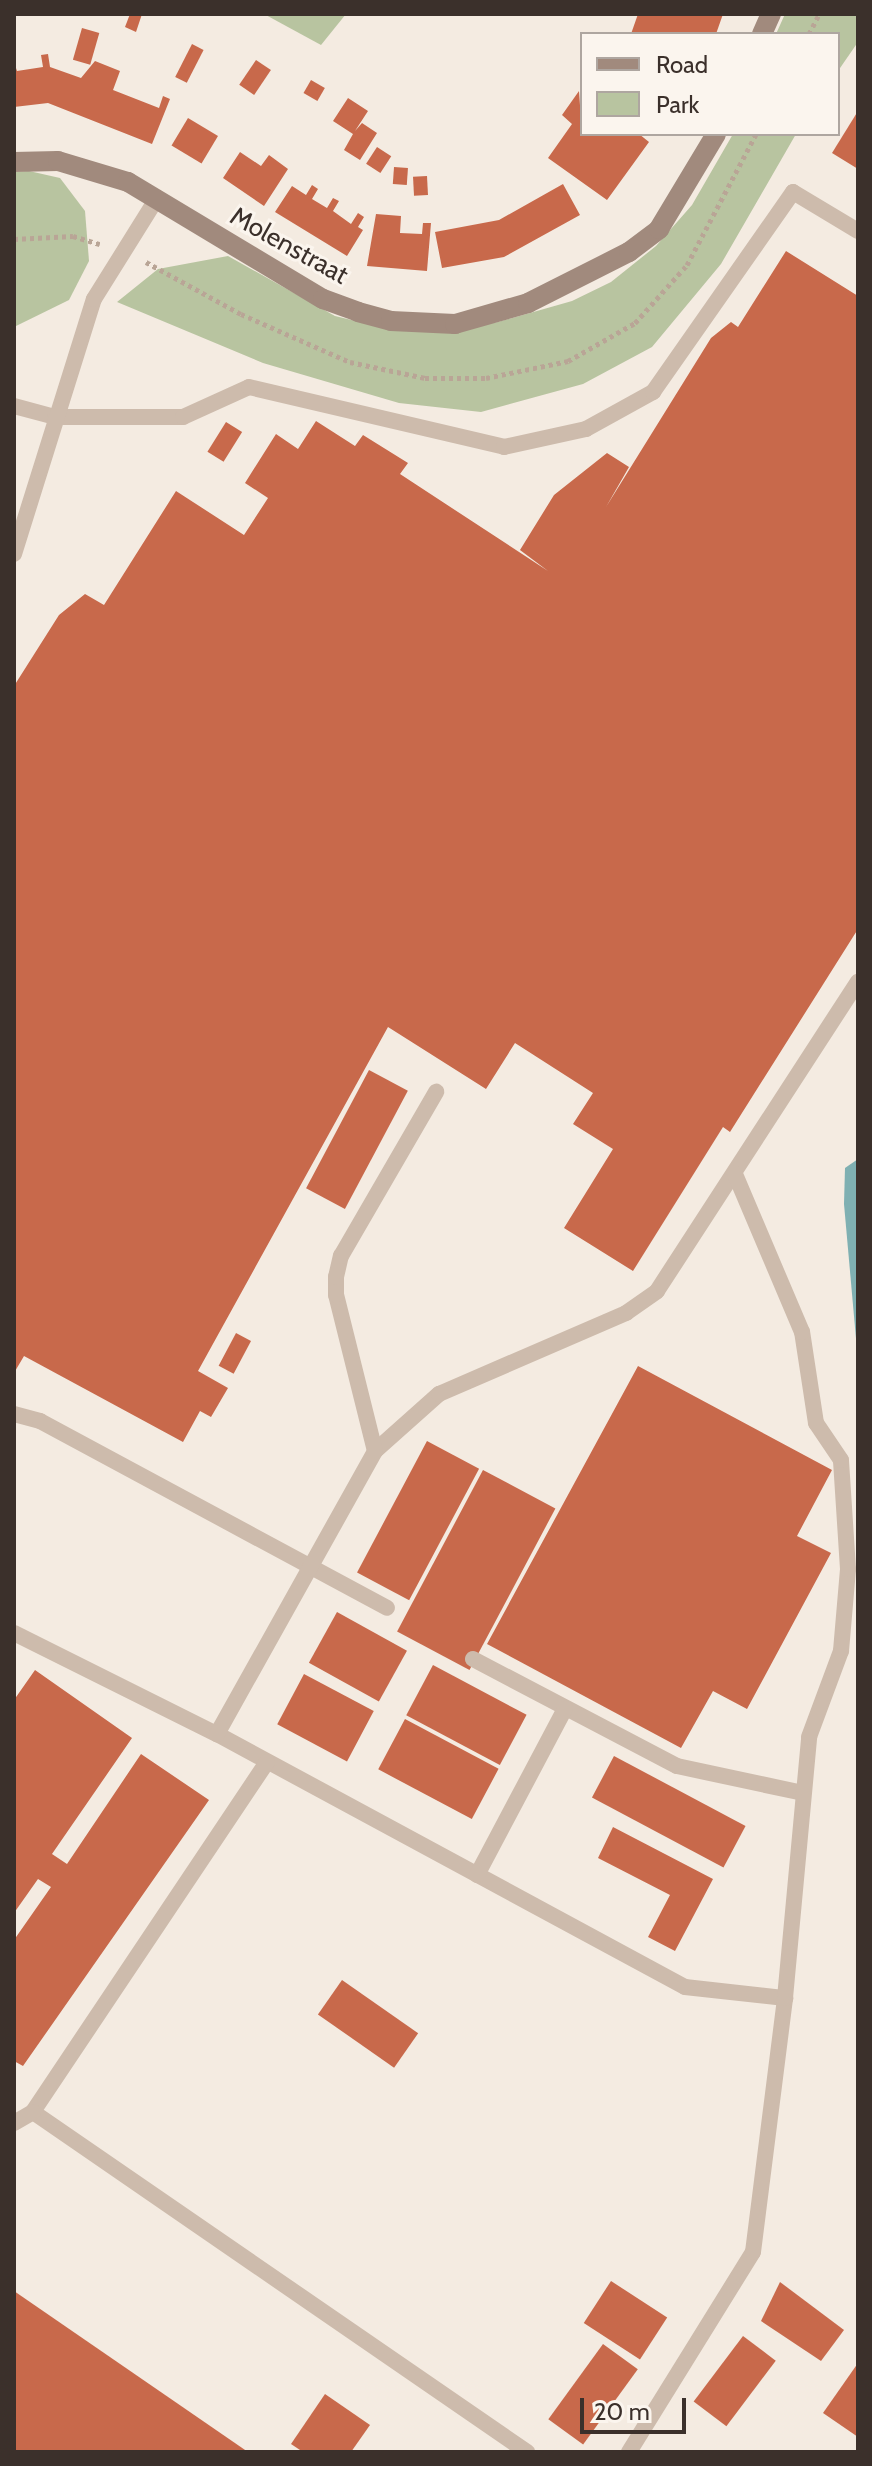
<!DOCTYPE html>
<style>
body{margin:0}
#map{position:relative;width:872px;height:2466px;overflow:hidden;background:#f4ebe1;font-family:Cabin,sans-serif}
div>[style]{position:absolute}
.green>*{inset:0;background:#b8c4a0}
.water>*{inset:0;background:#7fb0b2}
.building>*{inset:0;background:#c8694b;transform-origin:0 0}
.path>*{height:5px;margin-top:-2.5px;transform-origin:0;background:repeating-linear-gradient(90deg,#b9a596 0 4px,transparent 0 8px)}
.lane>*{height:16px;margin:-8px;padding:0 8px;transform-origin:8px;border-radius:8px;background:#cdbbac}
.secondary>*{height:20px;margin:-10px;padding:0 10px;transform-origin:10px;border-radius:10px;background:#a18a7d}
span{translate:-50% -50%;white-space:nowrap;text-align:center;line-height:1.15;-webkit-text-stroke:6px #fbf5ee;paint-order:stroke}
.street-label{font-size:26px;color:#3b302b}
.frame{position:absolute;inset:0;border:16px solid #3b302b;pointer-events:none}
.legend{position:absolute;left:580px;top:32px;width:260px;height:104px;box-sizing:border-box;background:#fbf5ee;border:2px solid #aea6a0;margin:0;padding:10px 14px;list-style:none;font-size:24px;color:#3b302b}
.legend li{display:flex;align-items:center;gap:16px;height:40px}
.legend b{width:40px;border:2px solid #aea6a0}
.scale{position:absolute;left:580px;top:2398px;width:106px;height:36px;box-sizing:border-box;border:4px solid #3b302b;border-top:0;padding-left:10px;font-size:24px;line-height:28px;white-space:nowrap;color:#3b302b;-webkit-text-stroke:6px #fbf5ee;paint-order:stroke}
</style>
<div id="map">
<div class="green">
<i style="clip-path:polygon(264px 14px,346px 14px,321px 45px)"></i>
<i style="clip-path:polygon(785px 14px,858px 14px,858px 42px,838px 71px,838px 34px,776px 34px)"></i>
<i style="clip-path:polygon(733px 134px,796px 134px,721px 264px,652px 347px,583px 384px,481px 412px,399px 403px,263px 363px,117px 302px,158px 269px,228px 256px,335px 316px,389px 329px,447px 331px,498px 322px,572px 301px,611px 282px,656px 246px,692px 205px)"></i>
<i style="clip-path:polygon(29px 171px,60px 178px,85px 211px,89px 261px,69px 300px,14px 327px,14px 172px)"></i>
</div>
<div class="water">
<i style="clip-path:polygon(858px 1159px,858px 1361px,844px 1204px,845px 1168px)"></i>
</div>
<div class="building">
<i style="clip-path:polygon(130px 14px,142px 14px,136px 32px,125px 27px)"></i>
<i style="clip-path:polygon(638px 14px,723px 14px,716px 34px,631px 34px)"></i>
<i style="left:82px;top:28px;width:18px;height:33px;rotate:16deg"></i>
<i style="left:192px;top:44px;width:13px;height:37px;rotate:27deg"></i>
<i style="clip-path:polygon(48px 54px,50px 67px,81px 78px,95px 61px,120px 71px,113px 90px,159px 108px,163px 96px,170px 99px,152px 144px,48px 103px,14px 107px,14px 62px,17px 71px,43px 67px,41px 55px)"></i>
<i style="left:256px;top:60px;width:18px;height:30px;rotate:34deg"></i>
<i style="left:311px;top:80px;width:16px;height:15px;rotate:30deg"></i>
<i style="clip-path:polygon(579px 91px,582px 134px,639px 134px,649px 142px,607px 200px,548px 158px,572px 124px,562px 115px)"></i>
<i style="clip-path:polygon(348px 98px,368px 111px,355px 131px,362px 123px,377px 133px,360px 160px,344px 150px,353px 134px,333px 121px)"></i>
<i style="clip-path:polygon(858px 111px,858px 169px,832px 153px)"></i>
<i style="left:188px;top:118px;width:35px;height:32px;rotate:31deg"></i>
<i style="left:377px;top:147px;width:17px;height:20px;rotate:33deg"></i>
<i style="clip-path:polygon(240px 152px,261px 166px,269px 155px,288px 169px,264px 206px,223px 178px)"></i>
<i style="left:394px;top:167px;width:14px;height:17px;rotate:4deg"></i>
<i style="left:427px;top:176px;width:19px;height:14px;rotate:87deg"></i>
<i style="clip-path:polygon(563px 184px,580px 215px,504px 257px,442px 268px,435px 232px,499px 220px)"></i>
<i style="clip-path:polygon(312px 185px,318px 189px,312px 199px,327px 208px,333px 198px,339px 201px,333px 211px,351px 224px,358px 213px,364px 217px,358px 227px,363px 230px,347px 256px,275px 212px,292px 186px,306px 195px)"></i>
<i style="clip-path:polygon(376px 214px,401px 216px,400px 233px,422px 234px,423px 223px,431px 223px,427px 271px,367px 266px)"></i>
<i style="clip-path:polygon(786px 251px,858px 296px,858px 929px,730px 1132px,723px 1127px,633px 1271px,564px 1228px,613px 1149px,573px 1124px,593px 1093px,515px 1043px,486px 1089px,388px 1027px,198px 1371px,228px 1388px,211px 1417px,200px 1411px,183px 1442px,24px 1356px,14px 1373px,14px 686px,59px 615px,85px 594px,104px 605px,176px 491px,244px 535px,268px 498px,245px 483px,276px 434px,298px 449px,316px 421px,355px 446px,363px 435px,408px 463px,400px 474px,548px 571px,520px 550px,554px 495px,607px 453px,629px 467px,606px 507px,711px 338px,731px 322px,738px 327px)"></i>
<i style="left:226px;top:422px;width:19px;height:35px;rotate:32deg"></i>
<i style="left:369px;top:1070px;width:44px;height:134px;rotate:28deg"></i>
<i style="left:236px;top:1333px;width:17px;height:37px;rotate:28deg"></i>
<i style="clip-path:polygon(638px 1366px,832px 1470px,797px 1536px,831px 1553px,747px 1709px,713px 1691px,681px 1748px,487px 1644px)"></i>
<i style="left:427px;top:1441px;width:59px;height:149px;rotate:28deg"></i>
<i style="left:483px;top:1470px;width:82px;height:183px;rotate:28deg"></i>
<i style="left:337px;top:1612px;width:80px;height:58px;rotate:29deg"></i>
<i style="left:433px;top:1665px;width:106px;height:57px;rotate:28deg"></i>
<i style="clip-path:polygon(35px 1670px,132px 1738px,52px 1854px,67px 1864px,141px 1754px,209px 1800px,23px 2066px,14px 2061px,14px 1940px,51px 1887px,38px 1879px,14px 1913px,14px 1700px)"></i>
<i style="left:304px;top:1674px;width:79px;height:57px;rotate:28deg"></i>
<i style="left:405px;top:1719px;width:106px;height:57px;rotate:28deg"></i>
<i style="left:614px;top:1756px;width:149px;height:47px;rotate:28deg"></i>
<i style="clip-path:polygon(613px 1827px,713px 1879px,675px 1951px,648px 1937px,670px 1895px,598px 1858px)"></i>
<i style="left:342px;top:1980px;width:93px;height:42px;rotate:35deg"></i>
<i style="left:611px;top:2281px;width:67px;height:50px;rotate:33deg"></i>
<i style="clip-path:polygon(780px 2282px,844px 2330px,821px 2361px,761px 2321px)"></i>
<i style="clip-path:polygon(14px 2291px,248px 2452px,14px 2452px)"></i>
<i style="left:743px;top:2336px;width:41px;height:82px;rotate:37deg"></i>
<i style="left:603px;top:2344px;width:43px;height:93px;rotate:36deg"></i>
<i style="clip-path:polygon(858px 2363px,858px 2437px,823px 2413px)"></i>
<i style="clip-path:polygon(325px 2394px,370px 2425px,351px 2452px,303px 2452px,291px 2444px)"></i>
</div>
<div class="path">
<i style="left:809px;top:34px;width:22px;rotate:-63deg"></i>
<i style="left:14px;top:239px;width:59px;rotate:-2.9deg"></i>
<i style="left:73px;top:236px;width:28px;rotate:17deg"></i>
<i style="left:146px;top:262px;width:108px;rotate:28.7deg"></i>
<i style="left:241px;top:314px;width:119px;rotate:23.8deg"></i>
<i style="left:350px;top:362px;width:77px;rotate:12deg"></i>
<i style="left:425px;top:378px;width:61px"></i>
<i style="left:486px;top:378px;width:84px;rotate:-11.7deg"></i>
<i style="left:568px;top:361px;width:77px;rotate:-29.6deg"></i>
<i style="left:635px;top:323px;width:78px;rotate:-48.1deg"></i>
<i style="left:687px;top:265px;width:148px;rotate:-62.2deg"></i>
</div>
<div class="lane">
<i style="left:14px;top:406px;width:42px;rotate:15deg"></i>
<i style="left:55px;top:417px;width:128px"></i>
<i style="left:183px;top:417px;width:72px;rotate:-24.4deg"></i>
<i style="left:249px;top:387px;width:262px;rotate:13.2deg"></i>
<i style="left:504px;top:447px;width:84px;rotate:-12.4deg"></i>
<i style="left:586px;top:429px;width:77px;rotate:-28.9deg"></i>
<i style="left:653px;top:392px;width:244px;rotate:-55deg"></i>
<i style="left:793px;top:192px;width:76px;rotate:31deg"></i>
<i style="left:14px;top:554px;width:267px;rotate:-72.6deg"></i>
<i style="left:94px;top:299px;width:119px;rotate:-58deg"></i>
<i style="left:14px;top:1414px;width:27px;rotate:15deg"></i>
<i style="left:40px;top:1421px;width:394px;rotate:28.3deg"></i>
<i style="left:375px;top:1451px;width:86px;rotate:-41.7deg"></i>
<i style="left:439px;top:1394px;width:204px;rotate:-23.4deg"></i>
<i style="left:626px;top:1313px;width:38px;rotate:-35deg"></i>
<i style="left:657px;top:1291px;width:369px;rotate:-57deg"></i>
<i style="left:14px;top:1633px;width:227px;rotate:26.5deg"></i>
<i style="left:217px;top:1734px;width:532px;rotate:28.4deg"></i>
<i style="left:685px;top:1987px;width:101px;rotate:6.3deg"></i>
<i style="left:473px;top:1659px;width:230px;rotate:27.7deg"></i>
<i style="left:677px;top:1766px;width:129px;rotate:12.1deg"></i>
<i style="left:217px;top:1734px;width:324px;rotate:-60.8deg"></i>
<i style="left:375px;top:1451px;width:161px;rotate:-104deg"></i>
<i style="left:336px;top:1295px;width:18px;rotate:-90deg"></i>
<i style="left:336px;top:1277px;width:22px;rotate:-77deg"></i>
<i style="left:341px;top:1256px;width:190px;rotate:-59.9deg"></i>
<i style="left:267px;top:1762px;width:421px;rotate:123.8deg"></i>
<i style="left:33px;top:2112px;width:600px;rotate:34.54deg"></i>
<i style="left:477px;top:1875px;width:188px;rotate:-62.1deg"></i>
<i style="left:14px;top:2123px;width:22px;rotate:-30deg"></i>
<i style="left:629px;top:2452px;width:235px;rotate:-58.2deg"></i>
<i style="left:753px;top:2252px;width:256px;rotate:-82.8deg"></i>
<i style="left:785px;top:1998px;width:262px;rotate:-84.7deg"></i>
<i style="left:809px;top:1737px;width:92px;rotate:-69.6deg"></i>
<i style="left:841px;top:1651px;width:82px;rotate:-85.1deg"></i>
<i style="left:848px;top:1569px;width:109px;rotate:-93.7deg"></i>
<i style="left:841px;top:1460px;width:45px;rotate:-124deg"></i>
<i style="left:816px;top:1423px;width:92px;rotate:-98.7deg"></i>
<i style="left:802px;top:1332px;width:172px;rotate:-113deg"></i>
</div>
<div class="secondary">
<i style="left:762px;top:34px;width:22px;rotate:-66deg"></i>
<i style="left:14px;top:162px;width:44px;rotate:-1.3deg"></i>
<i style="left:58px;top:161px;width:73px;rotate:16.7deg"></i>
<i style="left:128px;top:182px;width:227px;rotate:31deg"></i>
<i style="left:323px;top:299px;width:37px;rotate:20deg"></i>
<i style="left:358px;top:312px;width:34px;rotate:15deg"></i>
<i style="left:391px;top:321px;width:64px;rotate:2.7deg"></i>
<i style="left:455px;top:324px;width:76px;rotate:-16deg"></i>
<i style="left:528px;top:303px;width:113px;rotate:-26.8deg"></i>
<i style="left:629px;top:252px;width:38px;rotate:-37deg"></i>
<i style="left:659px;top:229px;width:111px;rotate:-59deg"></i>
</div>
<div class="street-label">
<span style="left:289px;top:246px;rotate:29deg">Molenstraat</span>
</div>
<div class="frame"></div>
<ul class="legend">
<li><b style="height:10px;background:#a18a7d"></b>Road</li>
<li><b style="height:22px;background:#b8c4a0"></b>Park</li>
</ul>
<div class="scale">20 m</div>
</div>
